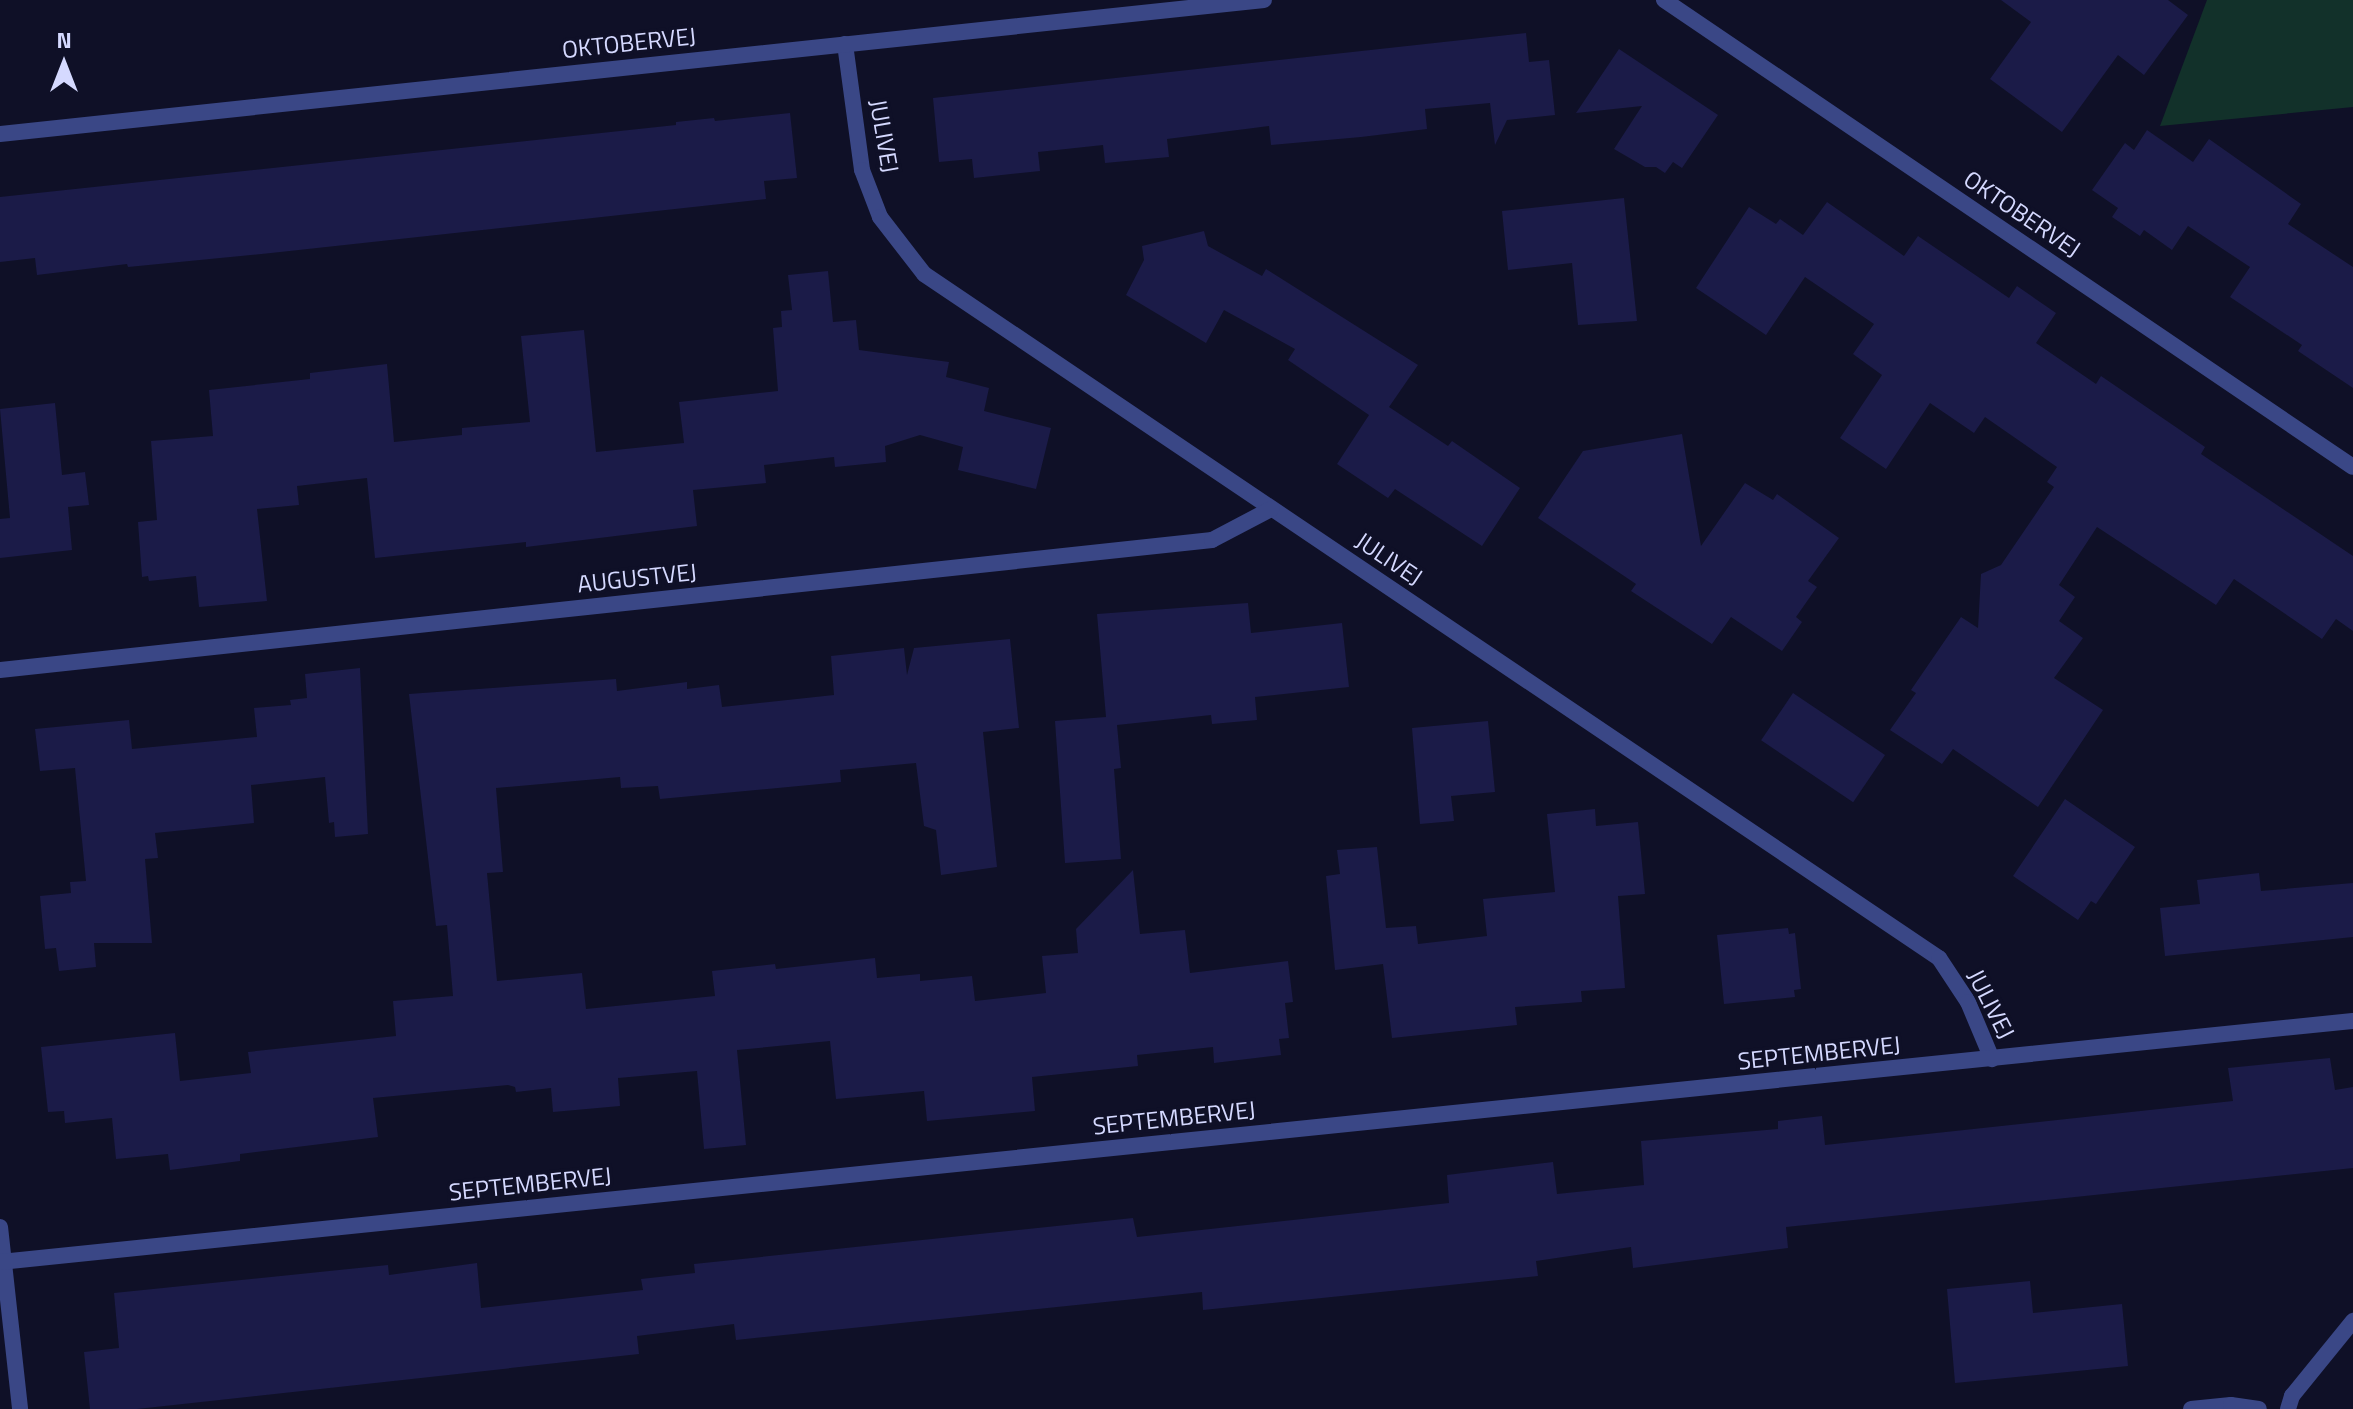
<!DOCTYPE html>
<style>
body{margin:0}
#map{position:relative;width:2353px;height:1409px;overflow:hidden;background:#0f1027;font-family:"Titillium Web",sans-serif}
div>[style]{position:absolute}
.green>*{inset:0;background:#12312a}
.building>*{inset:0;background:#1b1b48;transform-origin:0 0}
.street>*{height:16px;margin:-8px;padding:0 8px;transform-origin:8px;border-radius:8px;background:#3a4786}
span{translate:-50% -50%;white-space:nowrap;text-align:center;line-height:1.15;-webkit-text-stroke:7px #0f1027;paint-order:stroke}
.street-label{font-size:24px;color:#d5d9ff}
.north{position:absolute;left:24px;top:24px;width:80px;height:80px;-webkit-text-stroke:6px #0f1027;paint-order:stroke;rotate:0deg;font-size:22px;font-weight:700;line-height:32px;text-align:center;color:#d5d9ff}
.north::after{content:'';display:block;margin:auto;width:28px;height:36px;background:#d5d9ff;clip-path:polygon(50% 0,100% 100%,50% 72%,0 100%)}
</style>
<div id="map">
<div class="green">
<i style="clip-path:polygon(2207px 0,2353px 0,2353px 107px,2160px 126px)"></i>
</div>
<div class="building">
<i style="clip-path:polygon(2001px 0,2168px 0,2188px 15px,2144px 75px,2118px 55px,2062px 132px,1990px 79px,2031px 22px)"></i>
<i style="clip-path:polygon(1526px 33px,1529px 62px,1549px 60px,1555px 115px,1507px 120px,1495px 145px,1490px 103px,1425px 109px,1427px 129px,1361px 137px,1271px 145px,1269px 126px,1167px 139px,1169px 157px,1105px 163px,1103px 145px,1038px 152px,1040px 171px,974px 178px,972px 159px,939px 162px,933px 98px)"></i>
<i style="clip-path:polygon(1619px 49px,1718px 115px,1682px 168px,1673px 162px,1665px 173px,1656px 167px,1645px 167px,1614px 149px,1642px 106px,1576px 113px)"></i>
<i style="clip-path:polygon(790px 113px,797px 178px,764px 181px,766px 199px,271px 253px,128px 267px,127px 264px,37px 275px,35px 258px,0 262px,0 197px,676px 125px,676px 122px,714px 118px,715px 121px)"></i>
<i style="clip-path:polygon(2147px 130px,2193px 162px,2209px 139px,2301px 204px,2288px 224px,2353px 267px,2353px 388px,2298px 351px,2302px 345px,2230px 297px,2250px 267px,2188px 226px,2172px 250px,2144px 230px,2140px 236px,2112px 217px,2118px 208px,2092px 190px,2125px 143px,2134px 150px)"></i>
<i style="clip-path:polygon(1624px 198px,1637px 321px,1578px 325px,1572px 263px,1508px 270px,1502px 211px)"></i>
<i style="clip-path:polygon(1827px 202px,1904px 256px,1918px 236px,2009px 298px,2017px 286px,2056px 313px,2036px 343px,2096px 384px,2101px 376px,2205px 447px,2201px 454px,2353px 556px,2353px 631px,2336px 619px,2322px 639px,2234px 579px,2216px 605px,2097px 527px,2059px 585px,2075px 597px,2059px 621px,2083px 638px,2054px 678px,2103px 710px,2038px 807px,1953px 749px,1942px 764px,1890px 730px,1916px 693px,1911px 690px,1961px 617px,1978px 628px,1981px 574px,2001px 565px,2054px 487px,2047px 482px,2057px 467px,1985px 417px,1974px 433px,1930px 403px,1886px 469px,1840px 438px,1882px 375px,1853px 354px,1874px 324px,1805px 277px,1766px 335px,1696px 288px,1749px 207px,1776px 224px,1780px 219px,1803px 235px)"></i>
<i style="clip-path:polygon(1204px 231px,1208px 246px,1262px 276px,1266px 269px,1418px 365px,1389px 407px,1448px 446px,1452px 441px,1520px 488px,1482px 546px,1395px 489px,1388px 498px,1337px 464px,1369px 415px,1288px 360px,1295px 349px,1224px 310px,1206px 343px,1126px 295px,1144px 260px,1142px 246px)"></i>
<i style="clip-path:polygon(828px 271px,833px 322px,856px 320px,859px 350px,949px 362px,946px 377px,989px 388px,984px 411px,1051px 428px,1036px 489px,958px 470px,963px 447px,920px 435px,885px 446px,886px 462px,835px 467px,834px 457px,764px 465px,766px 483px,693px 490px,697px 526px,526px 547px,526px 542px,375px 558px,367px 478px,297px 486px,299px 505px,257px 509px,267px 601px,199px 607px,196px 576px,149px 581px,148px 576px,142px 577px,138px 522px,157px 520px,151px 441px,213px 436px,209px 390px,310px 379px,310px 373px,387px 364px,394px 442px,462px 435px,462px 428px,530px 422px,521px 336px,584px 330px,596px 452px,684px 443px,679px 402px,778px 391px,773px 328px,782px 327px,781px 311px,792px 310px,788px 275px)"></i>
<i style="clip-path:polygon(55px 403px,62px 475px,85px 472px,89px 505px,68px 507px,72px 550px,0 558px,0 519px,10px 518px,0 409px)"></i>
<i style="clip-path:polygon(1682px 434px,1701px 546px,1745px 483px,1773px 500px,1777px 494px,1839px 538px,1808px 581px,1817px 587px,1796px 617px,1802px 622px,1782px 651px,1731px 617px,1712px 644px,1631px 591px,1636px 584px,1538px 518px,1583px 451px)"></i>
<i style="clip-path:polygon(1248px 603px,1251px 633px,1342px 623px,1349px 687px,1255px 697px,1257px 720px,1212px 724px,1211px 715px,1117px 725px,1121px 768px,1114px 769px,1121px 859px,1065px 863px,1055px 721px,1106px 717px,1097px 614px)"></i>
<i style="clip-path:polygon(1010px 639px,1019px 728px,983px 732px,997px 867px,941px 875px,936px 830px,924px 826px,916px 763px,840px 770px,841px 782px,660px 799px,658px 786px,621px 788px,620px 777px,496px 788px,503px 872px,487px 873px,497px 981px,582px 973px,586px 1009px,715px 996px,712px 971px,775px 964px,776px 969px,875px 958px,877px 978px,920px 974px,920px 981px,972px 976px,975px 1001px,1046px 993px,1042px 956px,1078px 953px,1076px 929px,1133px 870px,1140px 934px,1185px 930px,1190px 973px,1288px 961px,1293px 1002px,1285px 1003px,1289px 1038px,1279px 1039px,1281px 1055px,1214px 1063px,1213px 1047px,1137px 1055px,1138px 1066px,1032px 1077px,1035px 1111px,927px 1121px,924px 1091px,836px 1099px,830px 1041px,737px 1050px,746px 1145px,704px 1149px,697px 1071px,618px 1078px,620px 1106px,553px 1112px,551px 1088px,516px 1092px,515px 1087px,508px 1085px,373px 1098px,378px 1137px,240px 1154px,240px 1161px,170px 1170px,168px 1154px,116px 1159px,112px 1118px,65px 1123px,64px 1111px,48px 1112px,41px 1047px,175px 1033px,180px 1081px,251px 1073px,248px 1052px,396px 1036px,393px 1001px,453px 996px,447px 925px,436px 926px,409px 694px,616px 679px,617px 691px,687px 682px,687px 689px,719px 685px,722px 707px,834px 695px,831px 656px,904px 648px,907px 675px,914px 648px)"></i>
<i style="clip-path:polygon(360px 668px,368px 834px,335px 837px,334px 822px,329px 823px,325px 777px,251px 785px,254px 823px,155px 833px,158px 858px,145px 859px,152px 943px,94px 943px,96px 967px,59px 971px,56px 948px,45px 949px,40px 896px,71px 893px,70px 882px,86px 881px,75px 768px,40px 771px,35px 729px,129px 720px,132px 749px,257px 737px,254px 708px,291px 705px,290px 700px,307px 698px,305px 674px)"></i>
<i style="left:1793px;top:693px;width:111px;height:57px;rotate:34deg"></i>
<i style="clip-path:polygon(1488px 721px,1495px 792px,1451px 796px,1454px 821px,1420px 824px,1412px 728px)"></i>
<i style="clip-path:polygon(2065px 799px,2135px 847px,2096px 904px,2091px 901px,2078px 920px,2013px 876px)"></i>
<i style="clip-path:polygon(1595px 809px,1596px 826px,1638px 822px,1645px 894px,1618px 896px,1625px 988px,1581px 991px,1582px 1002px,1515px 1007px,1517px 1025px,1392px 1038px,1383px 964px,1335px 970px,1326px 876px,1340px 874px,1337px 850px,1377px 847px,1386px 928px,1416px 926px,1418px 944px,1487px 936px,1483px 899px,1555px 892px,1547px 814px)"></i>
<i style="clip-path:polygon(2259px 873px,2261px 891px,2353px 883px,2353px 937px,2165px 956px,2160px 908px,2200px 904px,2197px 880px)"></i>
<i style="clip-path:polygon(1788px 928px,1789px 934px,1795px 933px,1801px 989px,1794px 990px,1795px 997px,1724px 1004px,1717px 935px)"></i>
<i style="clip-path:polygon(2330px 1058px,2335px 1090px,2353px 1087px,2353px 1168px,1786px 1227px,1788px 1248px,1633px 1268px,1631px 1247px,1536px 1261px,1538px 1276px,1203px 1310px,1202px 1292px,736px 1340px,734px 1324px,637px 1336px,639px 1354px,137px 1409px,90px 1409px,84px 1352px,119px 1348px,114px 1293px,388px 1265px,389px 1275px,477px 1263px,481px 1308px,643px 1290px,641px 1279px,695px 1273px,694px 1264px,1133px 1218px,1137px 1237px,1449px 1203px,1447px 1175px,1553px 1162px,1557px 1194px,1644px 1185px,1641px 1141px,1778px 1129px,1778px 1121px,1822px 1116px,1825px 1145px,2233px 1101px,2228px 1068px)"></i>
<i style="clip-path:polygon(2030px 1281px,2033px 1313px,2122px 1304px,2128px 1366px,1955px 1383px,1947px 1289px)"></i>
</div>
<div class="street">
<i style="left:1664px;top:0;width:832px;rotate:34.13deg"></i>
<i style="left:845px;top:44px;width:127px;rotate:82.3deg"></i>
<i style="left:862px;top:170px;width:50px;rotate:69deg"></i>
<i style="left:880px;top:217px;width:72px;rotate:52.3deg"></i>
<i style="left:924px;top:274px;width:1224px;rotate:33.98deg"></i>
<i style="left:1939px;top:958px;width:53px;rotate:56.6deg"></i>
<i style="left:1968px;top:1002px;width:62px;rotate:67.2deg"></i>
<i style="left:0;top:134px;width:1271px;rotate:-6.05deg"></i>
<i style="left:0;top:670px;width:1219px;rotate:-6.12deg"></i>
<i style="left:1212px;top:540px;width:67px;rotate:-27.7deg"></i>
<i style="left:0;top:1227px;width:183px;rotate:83.7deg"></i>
<i style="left:0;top:1262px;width:2365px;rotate:-5.85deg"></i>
<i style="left:2191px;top:1409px;width:40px;rotate:-5.7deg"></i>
<i style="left:2231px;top:1405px;width:28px;rotate:8deg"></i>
<i style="left:2288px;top:1409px;width:14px;rotate:-73deg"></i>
<i style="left:2292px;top:1396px;width:97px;rotate:-50.9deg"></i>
</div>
<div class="street-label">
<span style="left:629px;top:43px;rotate:-6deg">OKTOBERVEJ</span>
<span style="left:884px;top:136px;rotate:80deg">JULIVEJ</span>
<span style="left:2022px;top:214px;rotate:34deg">OKTOBERVEJ</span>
<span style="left:1389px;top:559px;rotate:34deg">JULIVEJ</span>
<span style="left:637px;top:578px;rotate:-6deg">AUGUSTVEJ</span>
<span style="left:1991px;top:1004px;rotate:63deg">JULIVEJ</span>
<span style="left:1819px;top:1053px;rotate:-6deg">SEPTEMBERVEJ</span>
<span style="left:1174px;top:1118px;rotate:-6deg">SEPTEMBERVEJ</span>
<span style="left:530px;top:1184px;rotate:-6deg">SEPTEMBERVEJ</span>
</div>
<div class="north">N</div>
</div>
